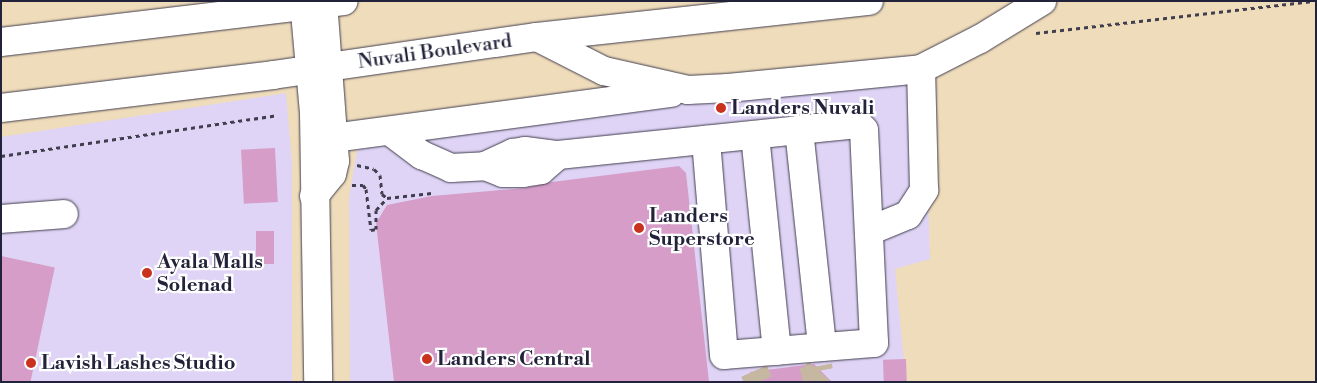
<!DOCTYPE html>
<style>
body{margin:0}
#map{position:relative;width:1317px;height:383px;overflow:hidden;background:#efdcbb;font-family:"Libre Bodoni",serif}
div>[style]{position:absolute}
.built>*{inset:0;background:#dfd4f5}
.building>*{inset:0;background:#d59dc8;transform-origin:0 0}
.minor-tunnel>*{height:28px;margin-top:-14px;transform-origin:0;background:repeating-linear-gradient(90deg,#c6b7a1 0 28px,transparent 0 42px)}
.path>*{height:3px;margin-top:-1.5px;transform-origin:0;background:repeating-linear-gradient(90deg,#413e4e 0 4px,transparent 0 8px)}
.roads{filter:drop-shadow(0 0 1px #413e4e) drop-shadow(0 0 1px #413e4e)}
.minor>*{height:28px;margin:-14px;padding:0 14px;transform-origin:14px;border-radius:14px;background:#fff}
.major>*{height:28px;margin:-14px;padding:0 14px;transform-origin:14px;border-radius:14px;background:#fff}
.dots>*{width:14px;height:14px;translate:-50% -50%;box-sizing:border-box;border:2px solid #fff;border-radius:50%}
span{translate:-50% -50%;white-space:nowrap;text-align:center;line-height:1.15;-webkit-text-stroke:4.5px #fff;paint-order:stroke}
.street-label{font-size:20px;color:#22223b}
.poi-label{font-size:20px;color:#22223b;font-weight:700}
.left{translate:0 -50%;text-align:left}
.frame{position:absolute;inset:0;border:2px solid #22223b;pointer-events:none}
</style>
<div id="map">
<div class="built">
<i style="clip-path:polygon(925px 74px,930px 259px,895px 269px,906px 382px,350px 382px,349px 197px,361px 128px)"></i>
<i style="clip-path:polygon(286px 93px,292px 163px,292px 382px,1px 382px,1px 137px)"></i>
</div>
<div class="building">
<i style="left:275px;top:148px;width:54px;height:34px;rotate:87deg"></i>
<i style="clip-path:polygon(679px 166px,686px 173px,709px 382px,394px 382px,376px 223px,387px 205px,432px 196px,525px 188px,552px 182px)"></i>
<i style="left:256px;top:231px;width:18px;height:33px"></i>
<i style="left:1px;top:256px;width:55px;height:126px;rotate:12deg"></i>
<i style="left:906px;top:359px;width:23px;height:23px;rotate:88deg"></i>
<i style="clip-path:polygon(814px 364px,832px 382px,751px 382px,750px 372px)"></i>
</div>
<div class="minor-tunnel">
<i style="left:754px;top:371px;width:12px;rotate:66deg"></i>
<i style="left:803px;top:382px;width:8px;rotate:-14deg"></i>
<i style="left:811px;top:380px;width:12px;rotate:-48deg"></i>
<i style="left:819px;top:371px;width:5px;rotate:-101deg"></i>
</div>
<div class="path">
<i style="left:1036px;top:33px;width:277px;rotate:-6.6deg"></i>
<i style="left:1px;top:156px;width:279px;rotate:-8.4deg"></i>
<i style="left:357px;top:165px;width:17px;rotate:13deg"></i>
<i style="left:374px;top:169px;width:8px;rotate:45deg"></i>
<i style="left:380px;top:175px;width:19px;rotate:84deg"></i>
<i style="left:382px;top:194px;width:6px;rotate:39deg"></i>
<i style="left:387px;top:198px;width:45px;rotate:-6.3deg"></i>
<i style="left:352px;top:185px;width:11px"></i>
<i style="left:363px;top:185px;width:5px;rotate:53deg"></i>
<i style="left:366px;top:189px;width:41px;rotate:83deg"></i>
<i style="left:371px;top:230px;width:5px;rotate:-11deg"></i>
<i style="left:376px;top:229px;width:19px;rotate:-90deg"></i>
<i style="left:376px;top:210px;width:16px;rotate:-47deg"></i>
</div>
<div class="roads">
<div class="minor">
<i style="left:304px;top:1px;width:112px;rotate:84.9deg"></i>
<i style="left:314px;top:113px;width:269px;rotate:89.1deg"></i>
<i style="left:537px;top:37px;width:75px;rotate:26.9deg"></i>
<i style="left:604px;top:71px;width:86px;rotate:12.7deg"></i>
<i style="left:688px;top:90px;width:40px;rotate:-2.9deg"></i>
<i style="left:728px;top:88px;width:194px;rotate:-5.6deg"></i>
<i style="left:921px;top:69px;width:66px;rotate:-27deg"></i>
<i style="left:980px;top:39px;width:73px;rotate:-31.5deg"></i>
<i style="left:799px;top:130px;width:218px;rotate:83.9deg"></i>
<i style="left:391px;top:132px;width:39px;rotate:37deg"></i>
<i style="left:422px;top:155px;width:32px;rotate:24deg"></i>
<i style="left:451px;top:168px;width:34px;rotate:-3deg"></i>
<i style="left:485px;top:166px;width:19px;rotate:21deg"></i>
<i style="left:503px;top:173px;width:20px"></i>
<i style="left:523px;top:173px;width:18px;rotate:-9deg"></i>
<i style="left:541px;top:170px;width:23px;rotate:-41deg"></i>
<i style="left:755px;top:135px;width:217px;rotate:84.2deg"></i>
<i style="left:333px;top:138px;width:341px;rotate:-7.6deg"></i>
<i style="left:485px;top:166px;width:31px;rotate:-25deg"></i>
<i style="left:513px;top:153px;width:12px;rotate:-9deg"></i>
<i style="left:525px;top:151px;width:33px;rotate:7deg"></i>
<i style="left:558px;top:155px;width:242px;rotate:-5.9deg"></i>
<i style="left:799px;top:130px;width:59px;rotate:-5.8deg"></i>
<i style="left:858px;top:124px;width:8px;rotate:45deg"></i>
<i style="left:864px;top:130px;width:213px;rotate:87.3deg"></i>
<i style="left:874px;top:343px;width:150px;rotate:175.4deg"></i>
<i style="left:724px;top:355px;width:216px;rotate:-94.8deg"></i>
<i style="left:314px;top:196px;width:28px;rotate:-51deg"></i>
<i style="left:332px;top:174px;width:13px;rotate:-77deg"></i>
<i style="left:335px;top:161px;width:160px;rotate:-94.3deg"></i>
<i style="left:1px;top:219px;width:63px;rotate:-4.5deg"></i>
<i style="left:869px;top:231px;width:42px;rotate:-22.3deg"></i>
<i style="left:908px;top:215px;width:30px;rotate:-57deg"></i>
<i style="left:924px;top:190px;width:121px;rotate:-91.4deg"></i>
</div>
<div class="major">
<i style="left:1px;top:42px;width:345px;rotate:-6.8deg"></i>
<i style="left:1px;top:108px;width:274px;rotate:-6.9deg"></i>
<i style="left:273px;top:75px;width:267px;rotate:-8.2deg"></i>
<i style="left:537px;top:37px;width:334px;rotate:-6.2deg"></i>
</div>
</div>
<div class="dots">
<i style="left:721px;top:108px;background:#c8321e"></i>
<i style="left:639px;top:228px;background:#c8321e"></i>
<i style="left:147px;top:273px;background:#c8321e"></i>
<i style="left:427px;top:359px;background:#c8321e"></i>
<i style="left:31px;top:363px;background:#c8321e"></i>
</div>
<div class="street-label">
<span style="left:435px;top:52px;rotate:-8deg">Nuvali Boulevard</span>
</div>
<div class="poi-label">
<span class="left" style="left:731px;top:108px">Landers Nuvali</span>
<span class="left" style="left:649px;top:228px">Landers<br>Superstore</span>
<span class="left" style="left:157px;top:274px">Ayala Malls<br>Solenad</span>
<span class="left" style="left:437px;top:359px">Landers Central</span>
<span class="left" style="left:41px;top:363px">Lavish Lashes Studio</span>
</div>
<div class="frame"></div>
</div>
